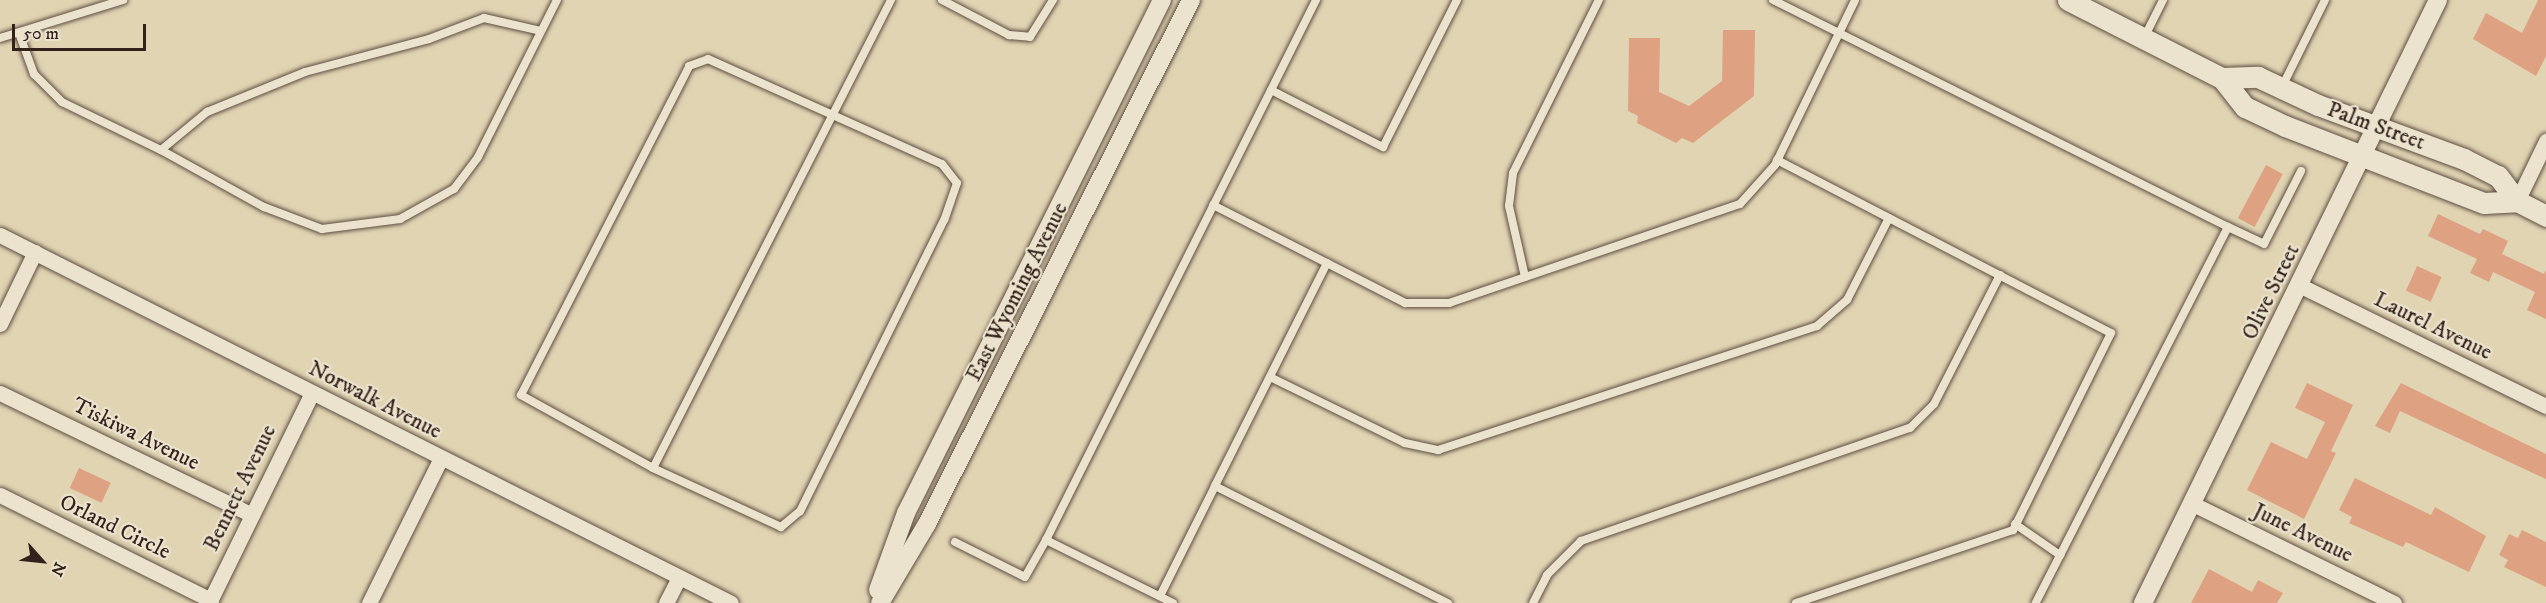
<!DOCTYPE html>
<style>
body{margin:0}
#map{position:relative;width:2546px;height:603px;overflow:hidden;background:#e0d4b3;font-family:"IM FELL DW Pica",serif}
div>[style]{position:absolute}
.building>*{inset:0;background:#dea283;transform-origin:0 0}
.roads{filter:drop-shadow(0 0 2px #5e4e41) drop-shadow(0 0 2px #5e4e41)}
.service>*{height:8px;margin:-4px;padding:0 4px;transform-origin:4px;border-radius:4px;background:#ebe3ce}
.minor>*{height:15px;margin:-7.5px;padding:0 7.5px;transform-origin:7.5px;border-radius:7.5px;background:#ebe3ce}
.tertiary>*{height:18px;margin:-9px;padding:0 9px;transform-origin:9px;border-radius:9px;background:#ebe3ce}
.secondary>*{height:21px;margin:-10.5px;padding:0 10.5px;transform-origin:10.5px;border-radius:10.5px;background:#ebe3ce}
span{translate:-50% -50%;white-space:nowrap;text-align:center;line-height:1.15;-webkit-text-stroke:4.5px #ebe3ce;paint-order:stroke}
.street-label{font-size:22px;color:#32221b}
.north{position:absolute;left:12px;top:531px;width:60px;height:60px;-webkit-text-stroke:4px #ebe3ce;paint-order:stroke;rotate:117deg;font-size:16px;font-weight:700;line-height:24px;text-align:center;color:#32221b}
.north::after{content:'';display:block;margin:auto;width:21px;height:27px;background:#32221b;clip-path:polygon(50% 0,100% 100%,50% 72%,0 100%)}
.scale{position:absolute;left:12px;top:24px;width:134px;height:27px;box-sizing:border-box;border:3px solid #32221b;border-top:0;padding-left:8px;font-size:18px;line-height:21px;white-space:nowrap;color:#32221b;-webkit-text-stroke:4px #ebe3ce;paint-order:stroke}
</style>
<div id="map">
<div class="building">
<i style="clip-path:polygon(2538px 0,2546px 0,2546px 56px,2536px 76px,2473px 39px,2486px 13px,2522px 33px)"></i>
<i style="clip-path:polygon(1723px 30px,1755px 30px,1754px 96px,1693px 143px,1682px 138px,1676px 143px,1637px 123px,1638px 116px,1628px 111px,1629px 38px,1660px 38px,1659px 92px,1689px 106px,1722px 81px)"></i>
<i style="left:2266px;top:165px;width:19px;height:60px;rotate:28deg"></i>
<i style="clip-path:polygon(2438px 214px,2480px 234px,2483px 229px,2508px 241px,2502px 254px,2544px 274px,2546px 270px,2546px 319px,2527px 310px,2535px 292px,2493px 272px,2489px 282px,2470px 273px,2477px 259px,2428px 236px)"></i>
<i style="left:2417px;top:266px;width:27px;height:27px;rotate:24deg"></i>
<i style="clip-path:polygon(2307px 383px,2353px 405px,2331px 451px,2336px 453px,2304px 519px,2247px 490px,2271px 442px,2307px 459px,2325px 422px,2295px 408px)"></i>
<i style="clip-path:polygon(2401px 383px,2546px 454px,2546px 479px,2400px 411px,2390px 433px,2375px 426px)"></i>
<i style="left:79px;top:468px;width:35px;height:22px;rotate:25deg"></i>
<i style="clip-path:polygon(2355px 478px,2431px 515px,2435px 507px,2486px 536px,2469px 572px,2406px 542px,2403px 547px,2349px 523px,2352px 517px,2339px 510px)"></i>
<i style="clip-path:polygon(2522px 530px,2546px 542px,2546px 587px,2504px 567px,2508px 560px,2499px 555px,2509px 534px,2518px 538px)"></i>
<i style="clip-path:polygon(2209px 569px,2252px 592px,2258px 580px,2283px 593px,2277px 603px,2191px 603px)"></i>
</div>
<div class="roads">
<div class="service">
<i style="left:942px;top:0;width:76px;rotate:27.6deg"></i>
<i style="left:1009px;top:35px;width:21px;rotate:5deg"></i>
<i style="left:1030px;top:37px;width:44px;rotate:-58.1deg"></i>
<i style="left:1773px;top:0;width:508px;rotate:26.51deg"></i>
<i style="left:2228px;top:227px;width:422px;rotate:117.1deg"></i>
<i style="left:19px;top:33px;width:44px;rotate:69.9deg"></i>
<i style="left:34px;top:74px;width:40px;rotate:45deg"></i>
<i style="left:62px;top:102px;width:110px;rotate:25.9deg"></i>
<i style="left:161px;top:150px;width:118px;rotate:29deg"></i>
<i style="left:264px;top:207px;width:62px;rotate:20.8deg"></i>
<i style="left:322px;top:229px;width:79px;rotate:-7.3deg"></i>
<i style="left:400px;top:219px;width:62px;rotate:-29.1deg"></i>
<i style="left:454px;top:189px;width:40px;rotate:-53deg"></i>
<i style="left:478px;top:157px;width:176px;rotate:-63.3deg"></i>
<i style="left:2145px;top:36px;width:40px;rotate:-63.4deg"></i>
<i style="left:0;top:38px;width:129px;rotate:-17.2deg"></i>
<i style="left:708px;top:59px;width:256px;rotate:24.2deg"></i>
<i style="left:942px;top:164px;width:24px;rotate:52deg"></i>
<i style="left:957px;top:183px;width:39px;rotate:109deg"></i>
<i style="left:944px;top:220px;width:325px;rotate:116.3deg"></i>
<i style="left:800px;top:511px;width:25px;rotate:140deg"></i>
<i style="left:781px;top:527px;width:141px;rotate:-155.3deg"></i>
<i style="left:653px;top:468px;width:151px;rotate:-151.1deg"></i>
<i style="left:521px;top:395px;width:369px;rotate:-62.9deg"></i>
<i style="left:689px;top:66px;width:20px;rotate:-20deg"></i>
<i style="left:2282px;top:87px;width:97px;rotate:-63.7deg"></i>
<i style="left:1271px;top:90px;width:126px;rotate:27deg"></i>
<i style="left:1383px;top:147px;width:165px;rotate:-63.3deg"></i>
<i style="left:161px;top:150px;width:60px;rotate:-39.6deg"></i>
<i style="left:207px;top:112px;width:106px;rotate:-22.2deg"></i>
<i style="left:305px;top:72px;width:128px;rotate:-14.9deg"></i>
<i style="left:429px;top:39px;width:59px;rotate:-20.9deg"></i>
<i style="left:484px;top:18px;width:58px;rotate:12.8deg"></i>
<i style="left:1777px;top:160px;width:376px;rotate:27.4deg"></i>
<i style="left:2111px;top:333px;width:220px;rotate:116.4deg"></i>
<i style="left:2013px;top:530px;width:229px;rotate:161.4deg"></i>
<i style="left:1213px;top:205px;width:216px;rotate:27deg"></i>
<i style="left:1405px;top:303px;width:44px"></i>
<i style="left:1449px;top:303px;width:307px;rotate:-18.8deg"></i>
<i style="left:1740px;top:204px;width:52px;rotate:-48.1deg"></i>
<i style="left:1775px;top:165px;width:183px;rotate:-64.1deg"></i>
<i style="left:2228px;top:227px;width:40px;rotate:25deg"></i>
<i style="left:2264px;top:244px;width:82px;rotate:-63.1deg"></i>
<i style="left:1327px;top:263px;width:250px;rotate:116.7deg"></i>
<i style="left:1215px;top:486px;width:261px;rotate:26.7deg"></i>
<i style="left:1525px;top:277px;width:73px;rotate:-102.7deg"></i>
<i style="left:1509px;top:206px;width:33px;rotate:-83deg"></i>
<i style="left:1513px;top:173px;width:193px;rotate:-63.6deg"></i>
<i style="left:1270px;top:377px;width:150px;rotate:26.1deg"></i>
<i style="left:1405px;top:443px;width:34px;rotate:12deg"></i>
<i style="left:1438px;top:450px;width:399px;rotate:-18.1deg"></i>
<i style="left:1817px;top:326px;width:40px;rotate:-41deg"></i>
<i style="left:1847px;top:300px;width:92px;rotate:-62.9deg"></i>
<i style="left:653px;top:468px;width:525px;rotate:-63.04deg"></i>
<i style="left:2015px;top:524px;width:55px;rotate:34.6deg"></i>
<i style="left:955px;top:542px;width:78px;rotate:26.6deg"></i>
<i style="left:1025px;top:577px;width:43px;rotate:-60.4deg"></i>
<i style="left:1160px;top:596px;width:123px;rotate:-63.4deg"></i>
<i style="left:1173px;top:603px;width:142px;rotate:-153.6deg"></i>
<i style="left:1046px;top:540px;width:604px;rotate:-63.43deg"></i>
<i style="left:1533px;top:603px;width:31px;rotate:-63deg"></i>
<i style="left:1547px;top:575px;width:48px;rotate:-45deg"></i>
<i style="left:1581px;top:541px;width:348px;rotate:-19deg"></i>
<i style="left:1910px;top:428px;width:34px;rotate:-45deg"></i>
<i style="left:1934px;top:404px;width:145px;rotate:-62.9deg"></i>
</div>
<div class="minor">
<i style="left:2517px;top:201px;width:67px;rotate:-64.2deg"></i>
<i style="left:0;top:235px;width:818px;rotate:26.72deg"></i>
<i style="left:2301px;top:286px;width:273px;rotate:26.1deg"></i>
<i style="left:0;top:324px;width:80px;rotate:-64.1deg"></i>
<i style="left:0;top:393px;width:280px;rotate:25.8deg"></i>
<i style="left:0;top:495px;width:236px;rotate:26.5deg"></i>
<i style="left:2193px;top:504px;width:224px;rotate:26.2deg"></i>
<i style="left:209px;top:603px;width:234px;rotate:-63.9deg"></i>
<i style="left:369px;top:603px;width:162px;rotate:-63.6deg"></i>
<i style="left:666px;top:603px;width:29px;rotate:-63deg"></i>
</div>
<div class="tertiary">
<i style="left:878px;top:590px;width:82px;rotate:-70deg"></i>
<i style="left:906px;top:513px;width:573px;rotate:-63.48deg"></i>
<i style="left:880px;top:603px;width:92px;rotate:-59.3deg"></i>
<i style="left:927px;top:524px;width:587px;rotate:-63.26deg"></i>
<i style="left:2143px;top:603px;width:671px;rotate:-63.93deg"></i>
</div>
<div class="secondary">
<i style="left:2068px;top:0;width:173px;rotate:26.9deg"></i>
<i style="left:2222px;top:78px;width:37px;rotate:52deg"></i>
<i style="left:2245px;top:107px;width:44px;rotate:25.4deg"></i>
<i style="left:2285px;top:126px;width:213px;rotate:21.2deg"></i>
<i style="left:2484px;top:203px;width:33px;rotate:-3deg"></i>
<i style="left:2222px;top:78px;width:36px;rotate:-2deg"></i>
<i style="left:2258px;top:77px;width:66px;rotate:25deg"></i>
<i style="left:2318px;top:105px;width:156px;rotate:20.3deg"></i>
<i style="left:2464px;top:159px;width:38px;rotate:27deg"></i>
<i style="left:2498px;top:176px;width:31px;rotate:53deg"></i>
<i style="left:2517px;top:201px;width:33px;rotate:27deg"></i>
</div>
</div>
<div class="street-label">
<span style="left:2376px;top:126px;rotate:20deg">Palm Street</span>
<span style="left:1017px;top:292px;rotate:-63deg">East Wyoming Avenue</span>
<span style="left:2271px;top:292px;rotate:-64deg">Olive Street</span>
<span style="left:2433px;top:326px;rotate:26deg">Laurel Avenue</span>
<span style="left:375px;top:400px;rotate:27deg">Norwalk Avenue</span>
<span style="left:136px;top:434px;rotate:26deg">Tiskiwa Avenue</span>
<span style="left:240px;top:488px;rotate:-64deg">Bennett Avenue</span>
<span style="left:115px;top:527px;rotate:26deg">Orland Circle</span>
<span style="left:2303px;top:533px;rotate:26deg">June Avenue</span>
</div>
<div class="north">N</div>
<div class="scale">50 m</div>
</div>
